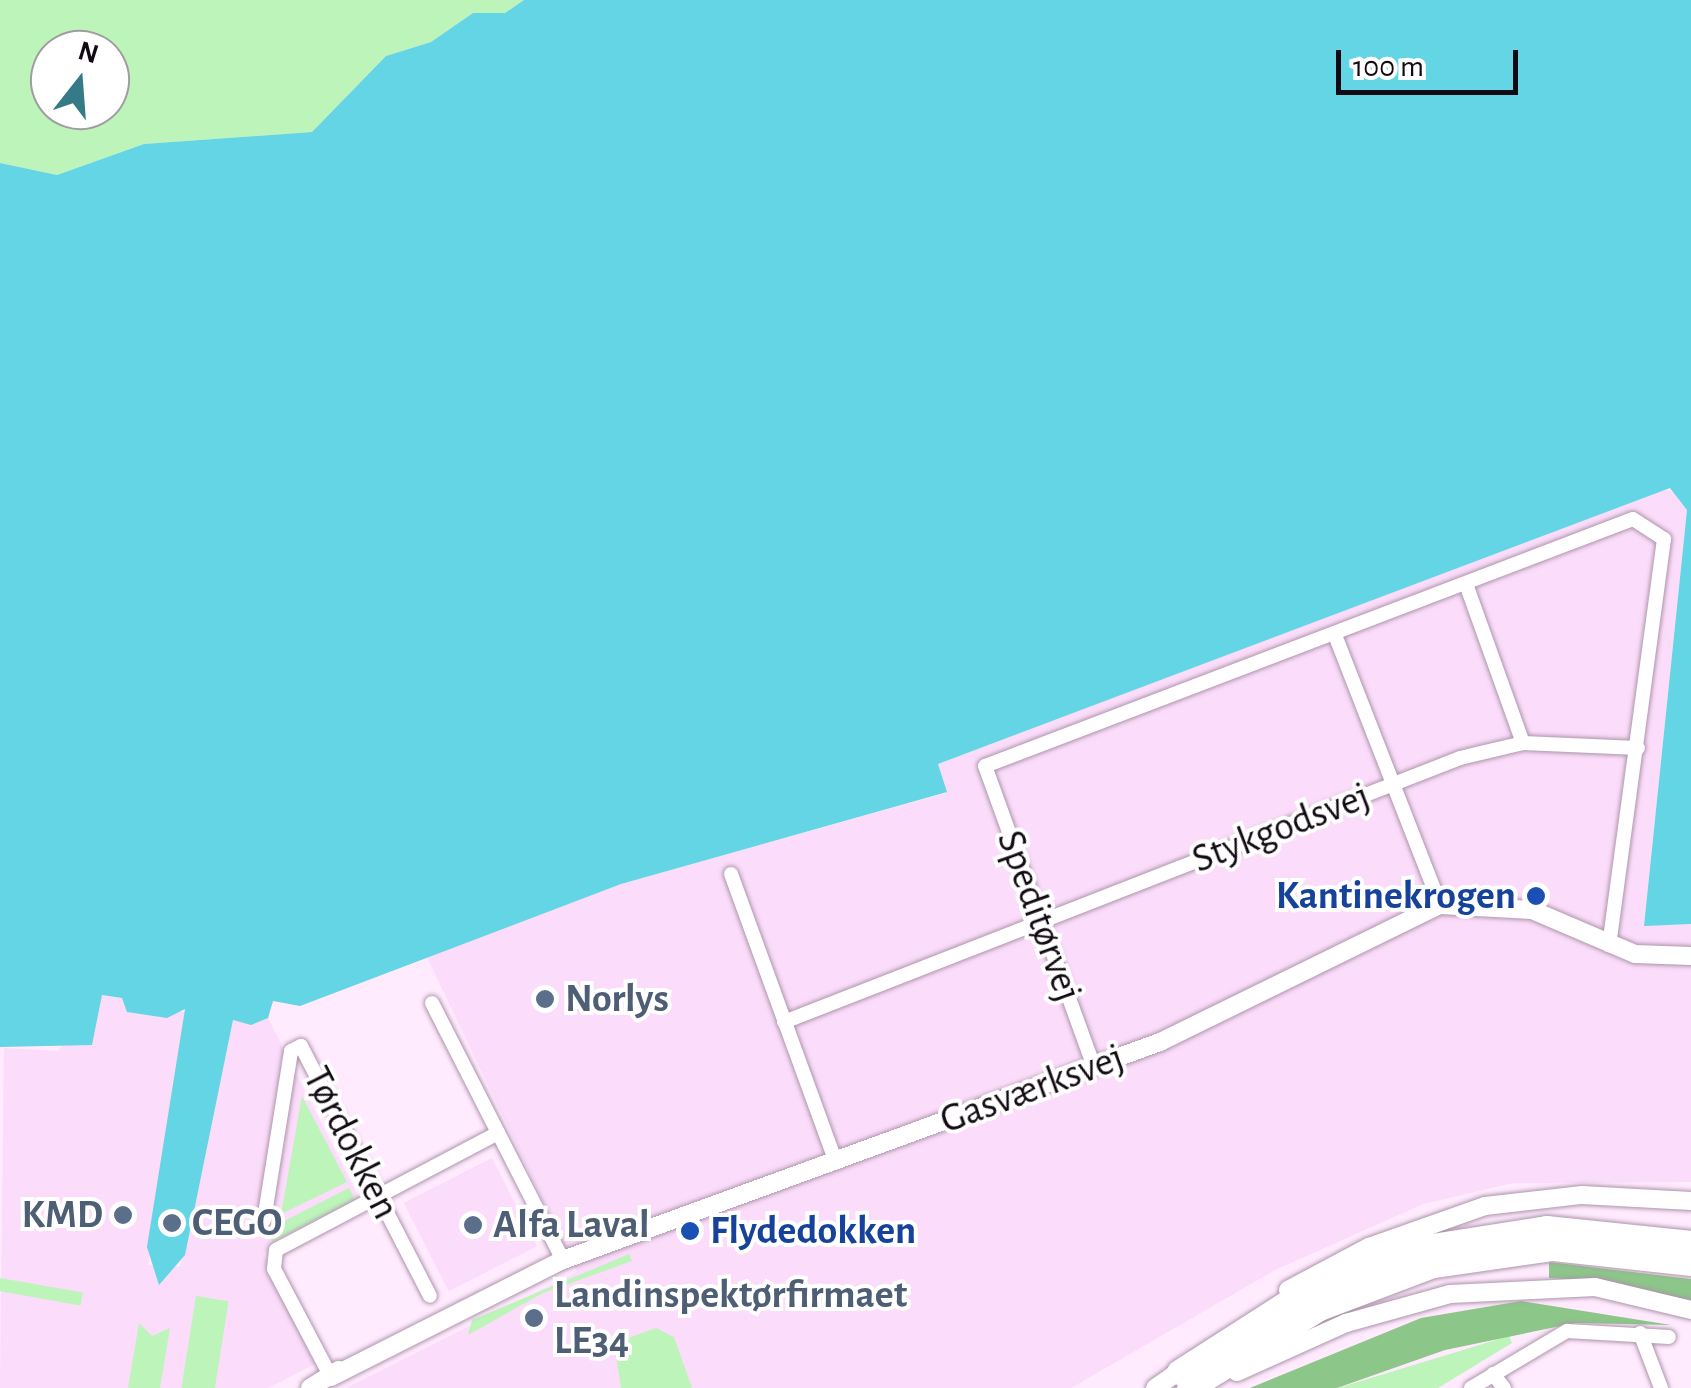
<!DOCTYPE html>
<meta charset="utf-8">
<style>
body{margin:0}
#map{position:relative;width:1691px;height:1388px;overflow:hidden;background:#ffeafe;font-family:"Alegreya Sans",sans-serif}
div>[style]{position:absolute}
.built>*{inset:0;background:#fbdcfa;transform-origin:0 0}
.green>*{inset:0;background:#bdf4ba;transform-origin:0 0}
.forest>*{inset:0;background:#8cc689}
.water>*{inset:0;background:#63d5e4}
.roads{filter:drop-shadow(0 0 2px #ad95ab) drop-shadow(0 0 2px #ad95ab)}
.minor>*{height:14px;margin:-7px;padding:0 7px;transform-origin:7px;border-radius:7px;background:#fff}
.tertiary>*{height:18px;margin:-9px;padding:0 9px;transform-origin:9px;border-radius:9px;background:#fff}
.motorway>*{height:25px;margin:-12.5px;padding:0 12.5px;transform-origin:12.5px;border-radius:12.5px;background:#fff}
.dots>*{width:28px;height:28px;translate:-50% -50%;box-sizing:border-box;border:5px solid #fff;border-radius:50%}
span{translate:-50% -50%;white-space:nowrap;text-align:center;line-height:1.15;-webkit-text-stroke:8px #fff;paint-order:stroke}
.street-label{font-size:40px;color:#120a12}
.transit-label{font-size:40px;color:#164399;font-weight:700}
.right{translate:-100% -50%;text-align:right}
.left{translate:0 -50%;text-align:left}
.service-label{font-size:40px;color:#4e5e75;font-weight:700}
.north{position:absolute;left:30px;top:30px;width:100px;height:100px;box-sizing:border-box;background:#fff;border:2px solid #a09da0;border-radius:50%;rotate:17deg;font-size:28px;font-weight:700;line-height:40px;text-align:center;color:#120a12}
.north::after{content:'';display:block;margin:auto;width:35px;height:45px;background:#347a87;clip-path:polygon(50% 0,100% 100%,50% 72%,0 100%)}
.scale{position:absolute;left:1336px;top:50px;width:182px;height:45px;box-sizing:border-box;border:5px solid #120a12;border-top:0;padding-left:12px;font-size:30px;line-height:35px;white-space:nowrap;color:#120a12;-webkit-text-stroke:8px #fff;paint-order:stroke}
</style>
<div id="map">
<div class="built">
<i style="clip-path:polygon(1661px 490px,1680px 492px,1687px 510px,1644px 925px,1691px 924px,1691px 1182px,1513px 1183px,1423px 1204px,1275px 1270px,1071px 1388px,346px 1388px,577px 1272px,426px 955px,621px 884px,946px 793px,937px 764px)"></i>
<i style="clip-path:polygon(101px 995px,122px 998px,128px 1012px,186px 1012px,148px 1265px,180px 1267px,233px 1020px,268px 1018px,359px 1198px,263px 1253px,315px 1364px,268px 1388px,0 1388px,4px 1048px,58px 1051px)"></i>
<i style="left:492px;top:1158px;width:99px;height:99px;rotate:63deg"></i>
</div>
<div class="green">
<i style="clip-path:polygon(evenodd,0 0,524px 0,505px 13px,473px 13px,431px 42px,386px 56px,312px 132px,144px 144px,57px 175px,0 163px,0 0,50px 50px,110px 50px,110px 110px,50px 110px,50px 50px)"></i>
<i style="clip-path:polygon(302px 1096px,347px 1182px,281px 1214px)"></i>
<i style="left:349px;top:1188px;width:13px;height:93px;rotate:63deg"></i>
<i style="clip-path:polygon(629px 1254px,632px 1261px,543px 1293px,468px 1335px,472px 1320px)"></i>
<i style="left:0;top:1278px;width:84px;height:13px;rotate:10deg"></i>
<i style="left:196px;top:1296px;width:33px;height:93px;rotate:9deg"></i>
<i style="clip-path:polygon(139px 1323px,152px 1336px,170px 1328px,160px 1388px,128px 1388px)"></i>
<i style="clip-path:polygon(656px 1328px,674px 1337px,692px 1388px,621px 1388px,614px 1343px)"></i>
<i style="clip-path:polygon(1509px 1336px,1512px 1343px,1438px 1388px,1338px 1388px)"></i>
</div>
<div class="forest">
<i style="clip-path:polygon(1549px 1262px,1691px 1279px,1691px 1302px,1613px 1282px,1549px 1278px)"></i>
<i style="clip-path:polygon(1521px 1301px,1671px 1325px,1575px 1323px,1445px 1350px,1337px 1388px,1250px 1388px,1421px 1318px)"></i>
</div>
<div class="water">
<i style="clip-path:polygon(524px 0,1691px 0,1691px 924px,1644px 926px,1687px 510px,1670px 488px,938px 764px,947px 792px,621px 884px,300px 1006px,273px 1001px,268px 1018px,251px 1025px,233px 1020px,185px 1255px,159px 1285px,147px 1247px,185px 1009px,167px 1018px,127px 1012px,122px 998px,102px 995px,92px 1045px,0 1047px,0 163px,57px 175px,144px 144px,312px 132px,386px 56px,431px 42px,473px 13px,505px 13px)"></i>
</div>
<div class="roads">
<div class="minor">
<i style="left:1466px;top:584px;width:169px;rotate:70.3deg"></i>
<i style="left:1335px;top:635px;width:290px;rotate:68.7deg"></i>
<i style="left:731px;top:874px;width:307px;rotate:70deg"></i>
<i style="left:432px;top:1003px;width:288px;rotate:63deg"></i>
<i style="left:784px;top:1022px;width:726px;rotate:-21.33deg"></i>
<i style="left:1460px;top:758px;width:65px;rotate:-13.4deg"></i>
<i style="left:1523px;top:743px;width:115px;rotate:2.5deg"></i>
<i style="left:1094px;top:1067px;width:320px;rotate:-109.9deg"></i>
<i style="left:985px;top:766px;width:693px;rotate:-20.87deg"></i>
<i style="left:1633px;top:519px;width:37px;rotate:33deg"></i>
<i style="left:1664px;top:539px;width:410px;rotate:97.7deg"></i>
<i style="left:264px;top:1220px;width:171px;rotate:-80.9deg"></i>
<i style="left:291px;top:1051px;width:11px;rotate:-27deg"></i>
<i style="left:301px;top:1046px;width:281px;rotate:62.7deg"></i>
<i style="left:1640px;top:1333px;width:59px;rotate:69.1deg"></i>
<i style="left:1493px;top:1374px;width:18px;rotate:52deg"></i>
<i style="left:331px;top:1377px;width:122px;rotate:-117.8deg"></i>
<i style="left:274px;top:1269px;width:19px;rotate:-84deg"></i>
<i style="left:276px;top:1250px;width:251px;rotate:-27.8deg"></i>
<i style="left:1471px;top:1388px;width:112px;rotate:-30.7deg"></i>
<i style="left:1567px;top:1331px;width:102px;rotate:3.4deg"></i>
</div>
<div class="tertiary">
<i style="left:1288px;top:1290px;width:92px;rotate:-28deg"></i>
<i style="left:1369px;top:1247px;width:123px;rotate:-19.5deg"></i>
<i style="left:1485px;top:1206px;width:98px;rotate:-6.5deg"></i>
<i style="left:1582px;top:1195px;width:109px;rotate:3.2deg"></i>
<i style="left:1237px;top:1372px;width:120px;rotate:-24.2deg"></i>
<i style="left:1346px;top:1323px;width:108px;rotate:-15.6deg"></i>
<i style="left:1450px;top:1294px;width:145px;rotate:-2.8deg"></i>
<i style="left:1595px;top:1287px;width:99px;rotate:13.5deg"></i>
<i style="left:331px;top:1377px;width:260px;rotate:-26.8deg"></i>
<i style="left:563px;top:1260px;width:636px;rotate:-20.06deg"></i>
<i style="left:1160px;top:1042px;width:312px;rotate:-26.1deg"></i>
<i style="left:1440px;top:905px;width:92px;rotate:3.1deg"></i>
<i style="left:1532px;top:910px;width:112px;rotate:23.1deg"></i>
<i style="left:1635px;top:954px;width:56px;rotate:2deg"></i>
<i style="left:310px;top:1388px;width:34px;rotate:-32deg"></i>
<i style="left:1155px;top:1388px;width:39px;rotate:-35deg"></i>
</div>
<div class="motorway">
<i style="left:1179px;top:1372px;width:139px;rotate:-32.7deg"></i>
<i style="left:1296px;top:1297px;width:132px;rotate:-21.7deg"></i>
<i style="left:1419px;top:1248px;width:129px;rotate:-8.9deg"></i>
<i style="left:1546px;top:1228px;width:146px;rotate:5.9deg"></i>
<i style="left:1189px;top:1388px;width:153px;rotate:-31.6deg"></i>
<i style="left:1319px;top:1308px;width:122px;rotate:-20.7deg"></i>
<i style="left:1433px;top:1265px;width:121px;rotate:-8.1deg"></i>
<i style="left:1553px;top:1248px;width:139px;rotate:6.2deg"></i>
</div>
</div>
<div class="dots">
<i style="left:1536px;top:896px;background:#1a4fb4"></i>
<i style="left:545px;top:999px;background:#5c6f8a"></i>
<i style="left:123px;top:1215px;background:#5c6f8a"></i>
<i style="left:172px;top:1223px;background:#5c6f8a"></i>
<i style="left:473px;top:1225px;background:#5c6f8a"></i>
<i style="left:690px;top:1231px;background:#1a4fb4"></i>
<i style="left:534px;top:1318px;background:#5c6f8a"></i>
</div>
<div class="street-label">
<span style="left:1281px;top:828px;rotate:-21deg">Stykgodsvej</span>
<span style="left:1039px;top:916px;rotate:70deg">Speditørvej</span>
<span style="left:1032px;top:1089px;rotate:-20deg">Gasværksvej</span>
<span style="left:351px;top:1143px;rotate:63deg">Tørdokken</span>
</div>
<div class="transit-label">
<span class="right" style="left:1516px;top:896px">Kantinekrogen</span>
<span class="left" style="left:710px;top:1231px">Flydedokken</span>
</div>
<div class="service-label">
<span class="left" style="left:565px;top:999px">Norlys</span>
<span class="right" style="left:103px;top:1215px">KMD</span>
<span class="left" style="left:192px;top:1223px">CEGO</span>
<span class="left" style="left:493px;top:1225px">Alfa Laval</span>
<span class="left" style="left:554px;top:1318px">Landinspektørfirmaet<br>LE34</span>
</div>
<div class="north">N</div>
<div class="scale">100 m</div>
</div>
